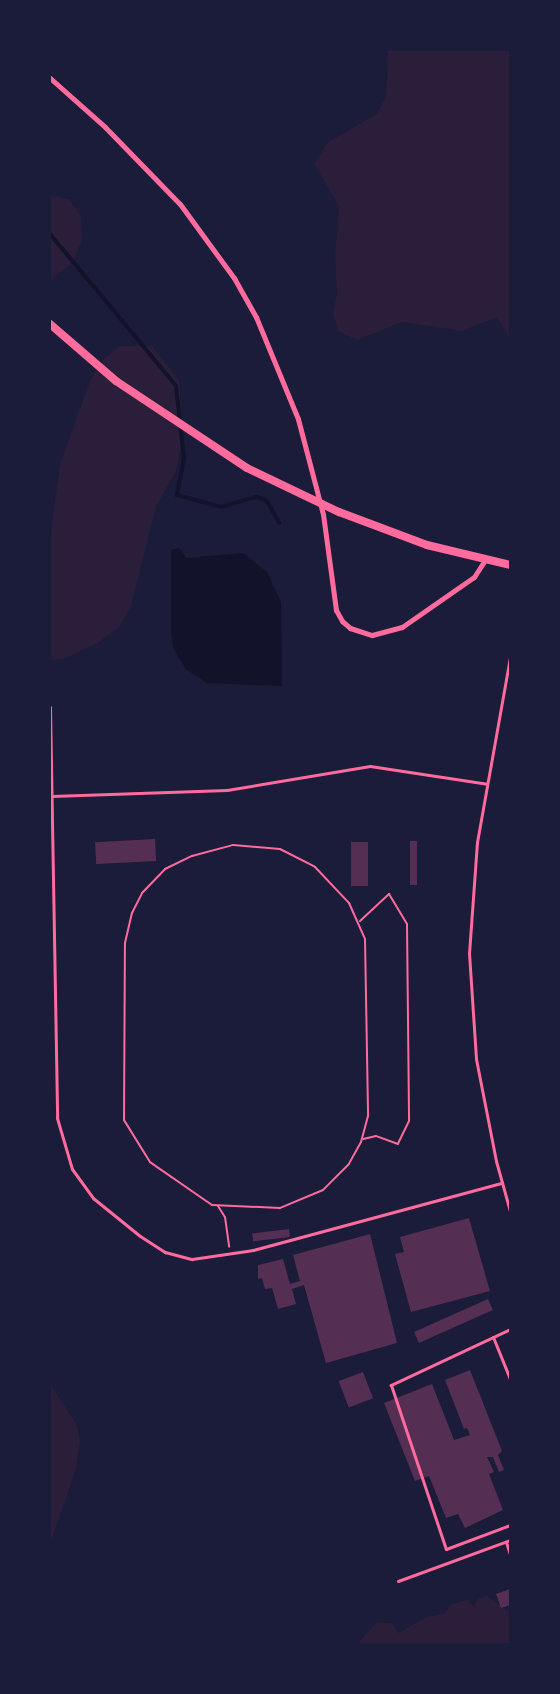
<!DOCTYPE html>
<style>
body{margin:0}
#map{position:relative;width:560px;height:1694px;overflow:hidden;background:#1b1b3a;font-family:"Fira Sans",sans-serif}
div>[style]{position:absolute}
.green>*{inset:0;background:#2a1e3b}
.water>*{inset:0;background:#12122b}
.stream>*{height:4px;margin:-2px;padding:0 2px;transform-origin:2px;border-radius:2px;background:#12122b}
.building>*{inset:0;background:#542f53;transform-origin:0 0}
.path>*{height:2px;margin:-1px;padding:0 1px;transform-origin:1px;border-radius:1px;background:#ff6b9d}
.service>*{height:3px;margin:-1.5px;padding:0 1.5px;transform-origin:1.5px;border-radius:1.5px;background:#ff6b9d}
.minor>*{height:5px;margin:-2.5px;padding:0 2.5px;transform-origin:2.5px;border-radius:2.5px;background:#ff6b9d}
.secondary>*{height:8px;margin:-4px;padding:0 4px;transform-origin:4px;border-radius:4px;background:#ff6b9d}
span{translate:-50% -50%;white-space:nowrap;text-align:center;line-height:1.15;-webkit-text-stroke:4.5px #1b1b3a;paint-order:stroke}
.frame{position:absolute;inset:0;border:51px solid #1b1b3a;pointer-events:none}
</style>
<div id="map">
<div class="green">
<i style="clip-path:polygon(388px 50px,510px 50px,510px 339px,497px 317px,462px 331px,402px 322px,357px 340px,338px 331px,333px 313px,337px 294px,335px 257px,339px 206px,314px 164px,328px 142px,377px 114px,386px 97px)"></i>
<i style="clip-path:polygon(50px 196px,69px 199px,81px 216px,82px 241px,71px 264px,50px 281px)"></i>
<i style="clip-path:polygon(119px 346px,152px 346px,179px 380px,183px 439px,176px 471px,156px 507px,131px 606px,119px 627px,98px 643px,64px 659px,50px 660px,50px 539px,60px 464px,90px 381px,103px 360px)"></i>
<i style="clip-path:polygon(50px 1384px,77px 1425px,80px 1441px,76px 1469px,50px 1544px)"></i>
<i style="clip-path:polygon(487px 1596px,510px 1612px,510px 1644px,357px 1644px,377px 1622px,392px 1623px,399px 1633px,426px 1617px,444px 1614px,451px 1604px,467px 1600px,474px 1606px,478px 1599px)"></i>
</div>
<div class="water">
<i style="clip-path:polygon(179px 548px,187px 558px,243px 553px,267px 572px,281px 602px,282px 686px,207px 683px,186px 669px,173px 648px,171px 630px,171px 550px)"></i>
</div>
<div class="stream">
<i style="left:50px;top:234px;width:197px;rotate:50.3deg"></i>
<i style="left:176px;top:386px;width:72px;rotate:83.7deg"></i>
<i style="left:184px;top:458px;width:38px;rotate:101deg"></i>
<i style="left:177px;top:495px;width:46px;rotate:15.3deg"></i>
<i style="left:221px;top:507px;width:37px;rotate:-16deg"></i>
<i style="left:257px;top:497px;width:11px;rotate:22deg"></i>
<i style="left:267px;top:501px;width:25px;rotate:61deg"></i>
</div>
<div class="building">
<i style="left:155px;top:839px;width:22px;height:60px;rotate:87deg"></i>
<i style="left:410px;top:841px;width:7px;height:44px"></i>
<i style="left:351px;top:842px;width:17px;height:44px"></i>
<i style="clip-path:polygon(469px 1218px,490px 1291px,411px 1312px,395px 1254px,404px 1252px,400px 1237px)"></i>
<i style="left:289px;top:1229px;width:8px;height:37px;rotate:83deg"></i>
<i style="clip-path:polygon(370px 1234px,397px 1343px,326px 1363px,304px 1285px,292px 1289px,296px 1304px,278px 1309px,272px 1288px,265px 1289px,262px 1278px,258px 1279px,258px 1265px,283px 1259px,290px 1284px,300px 1281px,293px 1255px)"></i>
<i style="left:488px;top:1299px;width:12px;height:81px;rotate:66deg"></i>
<i style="clip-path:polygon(470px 1370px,502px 1451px,498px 1455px,504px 1470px,499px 1472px,493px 1457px,487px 1457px,494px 1472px,489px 1474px,503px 1510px,465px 1528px,458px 1514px,446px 1518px,429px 1476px,415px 1481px,384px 1403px,432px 1384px,454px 1440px,470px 1435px,467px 1428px,464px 1429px,445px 1380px)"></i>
<i style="left:363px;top:1372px;width:28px;height:26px;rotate:69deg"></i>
<i style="clip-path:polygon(510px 1589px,510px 1605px,501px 1608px,496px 1594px)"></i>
</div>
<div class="path">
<i style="left:233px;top:845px;width:47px;rotate:4.9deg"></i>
<i style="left:280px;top:849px;width:39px;rotate:27deg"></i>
<i style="left:315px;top:867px;width:50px;rotate:46.6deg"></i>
<i style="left:349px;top:903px;width:39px;rotate:66deg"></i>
<i style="left:365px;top:939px;width:177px;rotate:89deg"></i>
<i style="left:368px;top:1116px;width:27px;rotate:105deg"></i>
<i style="left:361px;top:1142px;width:25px;rotate:119deg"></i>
<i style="left:349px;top:1164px;width:37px;rotate:135deg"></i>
<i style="left:323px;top:1190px;width:47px;rotate:157.3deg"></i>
<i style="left:280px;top:1208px;width:68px;rotate:-177.5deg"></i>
<i style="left:212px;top:1205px;width:75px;rotate:-145.3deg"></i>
<i style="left:150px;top:1162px;width:49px;rotate:-121.8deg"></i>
<i style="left:124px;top:1120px;width:177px;rotate:-89.7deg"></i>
<i style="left:125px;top:943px;width:31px;rotate:-77deg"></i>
<i style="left:132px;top:913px;width:22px;rotate:-63deg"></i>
<i style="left:142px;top:893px;width:33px;rotate:-46deg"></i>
<i style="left:165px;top:869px;width:30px;rotate:-26deg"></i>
<i style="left:192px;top:856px;width:42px;rotate:-15deg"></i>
<i style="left:360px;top:921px;width:40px;rotate:-43deg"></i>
<i style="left:389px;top:894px;width:35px;rotate:59deg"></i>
<i style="left:407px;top:924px;width:197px;rotate:89.4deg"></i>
<i style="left:409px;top:1121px;width:25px;rotate:116deg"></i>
<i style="left:398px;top:1144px;width:23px;rotate:-160deg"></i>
<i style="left:376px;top:1136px;width:13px;rotate:167deg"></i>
<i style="left:218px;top:1206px;width:13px;rotate:58deg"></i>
<i style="left:225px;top:1217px;width:30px;rotate:82deg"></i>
</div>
<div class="service">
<i style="left:510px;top:657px;width:188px;rotate:100.1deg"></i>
<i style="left:477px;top:842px;width:111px;rotate:94.1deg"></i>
<i style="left:469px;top:953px;width:106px;rotate:86.2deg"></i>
<i style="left:476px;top:1059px;width:104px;rotate:78.9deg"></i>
<i style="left:496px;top:1161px;width:52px;rotate:74.4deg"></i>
<i style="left:50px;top:707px;width:411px;rotate:89deg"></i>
<i style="left:57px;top:1118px;width:53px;rotate:73.6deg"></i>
<i style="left:72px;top:1169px;width:36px;rotate:54deg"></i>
<i style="left:93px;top:1198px;width:60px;rotate:39deg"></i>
<i style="left:140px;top:1236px;width:30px;rotate:33deg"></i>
<i style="left:165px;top:1252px;width:28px;rotate:15deg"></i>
<i style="left:192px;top:1259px;width:62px;rotate:-8.4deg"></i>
<i style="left:253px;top:1250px;width:258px;rotate:-15.1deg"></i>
<i style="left:52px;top:796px;width:175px;rotate:-2deg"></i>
<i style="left:227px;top:790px;width:145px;rotate:-9.5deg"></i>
<i style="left:370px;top:766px;width:118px;rotate:8.7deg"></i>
<i style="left:510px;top:1329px;width:132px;rotate:154.8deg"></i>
<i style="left:391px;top:1385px;width:173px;rotate:71.5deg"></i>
<i style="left:446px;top:1549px;width:68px;rotate:-20.6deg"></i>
<i style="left:493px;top:1337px;width:45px;rotate:68deg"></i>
<i style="left:506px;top:1542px;width:13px;rotate:72deg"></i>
<i style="left:398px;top:1581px;width:119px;rotate:-20.1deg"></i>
</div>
<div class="minor">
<i style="left:50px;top:78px;width:74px;rotate:41.7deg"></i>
<i style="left:105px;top:127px;width:107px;rotate:45.8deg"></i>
<i style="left:180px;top:204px;width:92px;rotate:53.9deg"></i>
<i style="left:234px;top:278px;width:45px;rotate:60.6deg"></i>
<i style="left:256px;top:317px;width:110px;rotate:67.6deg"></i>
<i style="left:298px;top:419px;width:98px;rotate:75.3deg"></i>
<i style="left:323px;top:514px;width:97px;rotate:82.3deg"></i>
<i style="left:336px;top:610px;width:13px;rotate:61deg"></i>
<i style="left:342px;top:621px;width:11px;rotate:41deg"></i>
<i style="left:350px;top:628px;width:23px;rotate:18deg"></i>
<i style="left:372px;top:635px;width:31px;rotate:-15deg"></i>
<i style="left:402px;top:627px;width:88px;rotate:-34.8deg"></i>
<i style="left:474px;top:577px;width:20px;rotate:-57deg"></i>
</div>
<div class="secondary">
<i style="left:50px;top:324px;width:87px;rotate:40.8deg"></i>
<i style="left:116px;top:381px;width:157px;rotate:33.6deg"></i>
<i style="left:247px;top:468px;width:102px;rotate:25.6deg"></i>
<i style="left:339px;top:512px;width:94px;rotate:20.6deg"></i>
<i style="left:427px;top:545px;width:85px;rotate:13.5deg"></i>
</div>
<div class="frame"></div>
</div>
